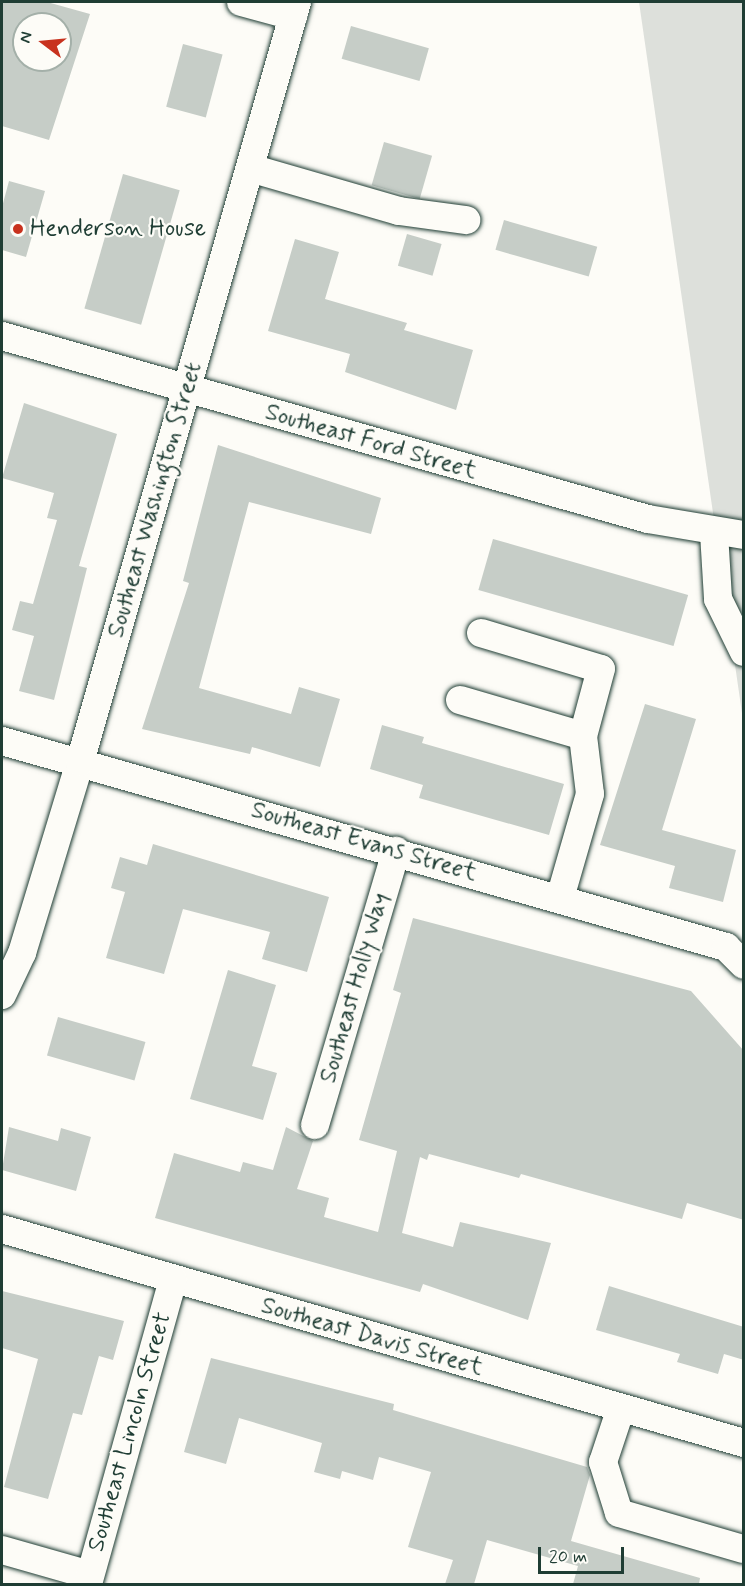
<!DOCTYPE html>
<style>
body{margin:0}
#map{position:relative;width:745px;height:1586px;overflow:hidden;background:#fdfcf7;font-family:Mynerve,sans-serif}
div>[style]{position:absolute}
.green>*{inset:0;background:#dde0db}
.building>*{inset:0;background:#c6cdc7;transform-origin:0 0}
.roads{filter:drop-shadow(0 0 2px #1f3d34) drop-shadow(0 0 2px #1f3d34)}
.minor>*{height:28px;margin:-14px;padding:0 14px;transform-origin:14px;border-radius:14px;background:#fdfcf7}
.dots>*{width:16px;height:16px;translate:-50% -50%;box-sizing:border-box;border:3px solid #fdfcf7;border-radius:50%}
span{translate:-50% -50%;white-space:nowrap;text-align:center;line-height:1.15;-webkit-text-stroke:4.5px #fdfcf7;paint-order:stroke}
.poi-label{font-size:24px;color:#1f3d34}
.left{translate:0 -50%;text-align:left}
.street-label{font-size:24px;color:#1f3d34}
.frame{position:absolute;inset:0;border:3px solid #1f3d34;pointer-events:none}
.north{position:absolute;left:12px;top:12px;width:60px;height:60px;box-sizing:border-box;background:#fdfcf7;border:2px solid #a4b0a9;border-radius:50%;rotate:286deg;font-size:16px;font-weight:700;line-height:24px;text-align:center;color:#1f3d34}
.north::after{content:'';display:block;margin:auto;width:21px;height:27px;background:#c8321e;clip-path:polygon(50% 0,100% 100%,50% 72%,0 100%)}
.scale{position:absolute;left:538px;top:1547px;width:86px;height:27px;box-sizing:border-box;border:3px solid #1f3d34;border-top:0;padding-left:8px;font-size:18px;line-height:21px;white-space:nowrap;color:#1f3d34;-webkit-text-stroke:4px #fdfcf7;paint-order:stroke}
</style>
<div id="map">
<div class="green">
<i style="clip-path:polygon(639px 2px,743px 2px,743px 720px)"></i>
</div>
<div class="building">
<i style="clip-path:polygon(evenodd,2px 2px,47px 2px,90px 14px,49px 140px,2px 126px,2px 2px,24px 24px,60px 24px,60px 60px,24px 60px,24px 24px)"></i>
<i style="left:351px;top:26px;width:81px;height:34px;rotate:16deg"></i>
<i style="left:183px;top:44px;width:41px;height:65px;rotate:15deg"></i>
<i style="left:384px;top:142px;width:50px;height:45px;rotate:16deg"></i>
<i style="left:123px;top:174px;width:59px;height:140px;rotate:16deg"></i>
<i style="clip-path:polygon(9px 181px,45px 191px,26px 257px,2px 250px,2px 207px)"></i>
<i style="left:504px;top:220px;width:97px;height:31px;rotate:16deg"></i>
<i style="left:407px;top:234px;width:36px;height:33px;rotate:16deg"></i>
<i style="clip-path:polygon(295px 239px,339px 252px,325px 299px,407px 323px,404px 330px,473px 350px,456px 410px,345px 372px,350px 354px,268px 331px)"></i>
<i style="clip-path:polygon(24px 403px,117px 434px,79px 566px,87px 568px,54px 700px,19px 691px,34px 636px,12px 630px,20px 601px,33px 604px,57px 520px,47px 518px,54px 493px,2px 478px)"></i>
<i style="clip-path:polygon(218px 445px,381px 498px,371px 534px,249px 502px,199px 688px,291px 714px,299px 687px,340px 699px,320px 767px,252px 747px,250px 754px,142px 729px,189px 583px,183px 581px)"></i>
<i style="left:493px;top:539px;width:203px;height:53px;rotate:16deg"></i>
<i style="clip-path:polygon(645px 704px,696px 719px,662px 830px,736px 850px,723px 902px,669px 888px,675px 866px,600px 845px)"></i>
<i style="clip-path:polygon(382px 725px,424px 737px,422px 743px,564px 784px,549px 835px,419px 798px,423px 785px,370px 769px)"></i>
<i style="clip-path:polygon(153px 844px,329px 897px,307px 972px,262px 959px,270px 932px,183px 909px,164px 974px,106px 958px,125px 892px,111px 888px,120px 857px,147px 865px)"></i>
<i style="clip-path:polygon(413px 918px,691px 991px,744px 1051px,744px 1220px,687px 1203px,682px 1219px,521px 1174px,519px 1178px,429px 1154px,427px 1160px,420px 1157px,402px 1233px,453px 1247px,460px 1222px,551px 1243px,528px 1320px,423px 1284px,420px 1292px,155px 1218px,174px 1153px,240px 1172px,243px 1162px,273px 1170px,286px 1127px,313px 1141px,297px 1189px,329px 1198px,324px 1217px,378px 1232px,397px 1151px,359px 1140px,401px 993px,393px 990px)"></i>
<i style="clip-path:polygon(228px 970px,276px 985px,252px 1066px,277px 1073px,263px 1120px,190px 1099px)"></i>
<i style="left:58px;top:1017px;width:91px;height:40px;rotate:16deg"></i>
<i style="clip-path:polygon(9px 1127px,58px 1141px,61px 1128px,91px 1137px,76px 1191px,2px 1170px)"></i>
<i style="clip-path:polygon(609px 1286px,744px 1327px,744px 1360px,724px 1354px,718px 1374px,677px 1362px,680px 1354px,596px 1330px)"></i>
<i style="clip-path:polygon(2px 1291px,124px 1321px,113px 1360px,99px 1356px,82px 1415px,73px 1413px,48px 1499px,4px 1487px,38px 1359px,2px 1348px)"></i>
<i style="clip-path:polygon(211px 1358px,394px 1404px,393px 1410px,587px 1467px,590px 1475px,571px 1541px,700px 1578px,699px 1584px,573px 1584px,578px 1566px,487px 1540px,474px 1584px,445px 1584px,453px 1560px,408px 1547px,431px 1472px,379px 1457px,373px 1480px,342px 1471px,340px 1479px,314px 1472px,322px 1443px,239px 1418px,226px 1464px,184px 1452px)"></i>
</div>
<div class="roads">
<div class="minor">
<i style="left:241px;top:2px;width:54px;rotate:15.1deg"></i>
<i style="left:250px;top:168px;width:155px;rotate:16.1deg"></i>
<i style="left:399px;top:211px;width:68px;rotate:7.7deg"></i>
<i style="left:2px;top:336px;width:671px;rotate:15.82deg"></i>
<i style="left:648px;top:519px;width:97px;rotate:9.5deg"></i>
<i style="left:714px;top:533px;width:66px;rotate:86.5deg"></i>
<i style="left:718px;top:599px;width:59px;rotate:63.9deg"></i>
<i style="left:481px;top:633px;width:125px;rotate:16.7deg"></i>
<i style="left:601px;top:669px;width:69px;rotate:105deg"></i>
<i style="left:460px;top:700px;width:128px;rotate:16.3deg"></i>
<i style="left:583px;top:736px;width:58px;rotate:83.1deg"></i>
<i style="left:590px;top:794px;width:108px;rotate:106.1deg"></i>
<i style="left:2px;top:741px;width:753px;rotate:15.88deg"></i>
<i style="left:726px;top:947px;width:25px;rotate:45deg"></i>
<i style="left:2px;top:995px;width:47px;rotate:-64.5deg"></i>
<i style="left:22px;top:953px;width:200px;rotate:-73.1deg"></i>
<i style="left:80px;top:762px;width:790px;rotate:-74.06deg"></i>
<i style="left:315px;top:1125px;width:286px;rotate:-73.5deg"></i>
<i style="left:2px;top:1229px;width:772px;rotate:16.09deg"></i>
<i style="left:621px;top:1408px;width:57px;rotate:108.4deg"></i>
<i style="left:603px;top:1462px;width:53px;rotate:72.6deg"></i>
<i style="left:619px;top:1513px;width:129px;rotate:16.2deg"></i>
<i style="left:2px;top:1550px;width:91px;rotate:15.9deg"></i>
<i style="left:88px;top:1584px;width:316px;rotate:-74.4deg"></i>
</div>
</div>
<div class="dots">
<i style="left:18px;top:229px;background:#c8321e"></i>
</div>
<div class="poi-label">
<span class="left" style="left:30px;top:229px">Henderson House</span>
</div>
<div class="street-label">
<span style="left:371px;top:442px;rotate:16deg">Southeast Ford Street</span>
<span style="left:155px;top:500px;rotate:-74deg">Southeast Washington Street</span>
<span style="left:364px;top:842px;rotate:16deg">Southeast Evans Street</span>
<span style="left:355px;top:988px;rotate:-74deg">Southeast Holly Way</span>
<span style="left:372px;top:1337px;rotate:16deg">Southeast Davis Street</span>
<span style="left:130px;top:1432px;rotate:-74deg">Southeast Lincoln Street</span>
</div>
<div class="frame"></div>
<div class="north">N</div>
<div class="scale">20 m</div>
</div>
